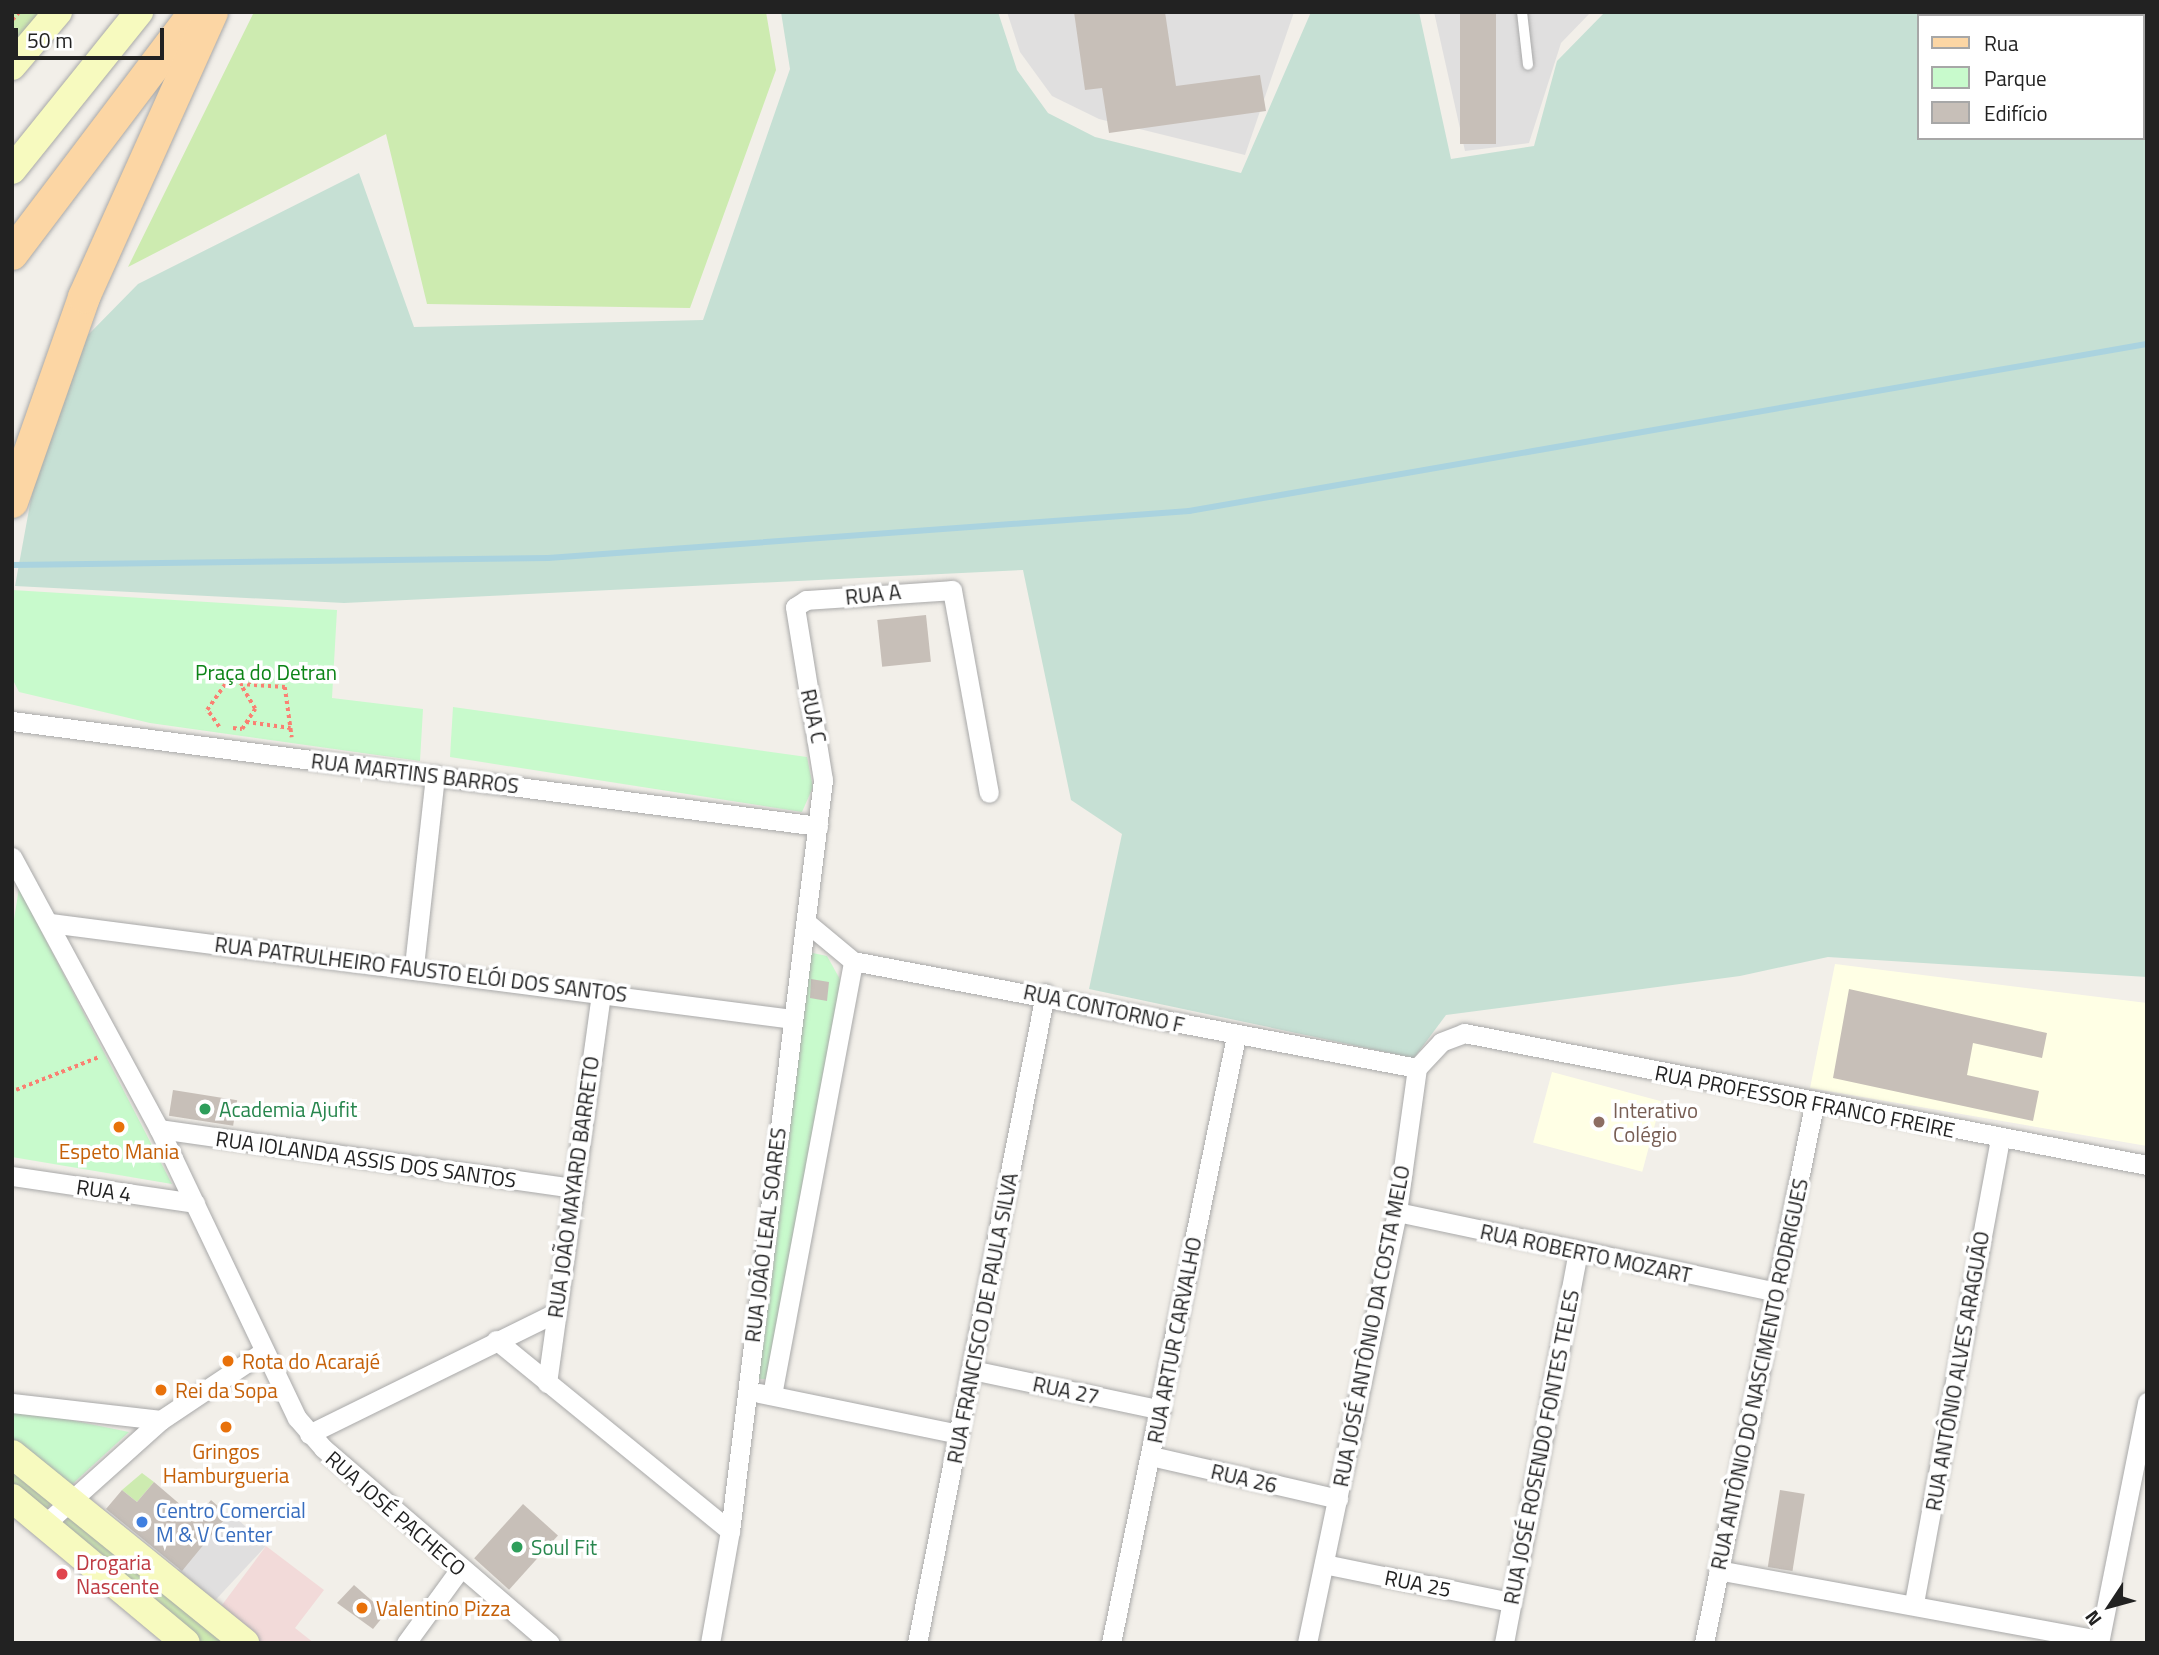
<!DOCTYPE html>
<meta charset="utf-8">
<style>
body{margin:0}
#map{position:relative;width:2159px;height:1655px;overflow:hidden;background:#f2efe9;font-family:"Titillium Web",sans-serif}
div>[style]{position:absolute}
.residential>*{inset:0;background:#e0dfdf;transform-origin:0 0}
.commercial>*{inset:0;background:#f2dad9}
.education>*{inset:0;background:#ffffe5;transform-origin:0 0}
.grass>*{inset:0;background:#cdebb0}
.wetland>*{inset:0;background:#c6e0d4}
.park>*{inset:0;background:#c8facc}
.stream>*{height:6px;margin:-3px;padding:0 3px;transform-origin:3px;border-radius:3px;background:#aad3df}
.building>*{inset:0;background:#c7bfb8;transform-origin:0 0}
.path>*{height:3.5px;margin-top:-1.75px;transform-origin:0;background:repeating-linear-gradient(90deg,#fa8072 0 3.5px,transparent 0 7px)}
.roads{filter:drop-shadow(0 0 2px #a9a9a9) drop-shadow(0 0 2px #a9a9a9)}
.lane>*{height:10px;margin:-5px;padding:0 5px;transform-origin:5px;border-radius:5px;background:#fff}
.street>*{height:19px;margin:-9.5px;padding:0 9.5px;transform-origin:9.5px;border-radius:9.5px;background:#fff}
.secondary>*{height:28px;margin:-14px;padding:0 14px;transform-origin:14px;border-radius:14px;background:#f7fabf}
.primary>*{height:32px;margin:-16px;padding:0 16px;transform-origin:16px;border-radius:16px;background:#fcd6a4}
.dots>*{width:19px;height:19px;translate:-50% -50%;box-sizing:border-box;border:4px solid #fff;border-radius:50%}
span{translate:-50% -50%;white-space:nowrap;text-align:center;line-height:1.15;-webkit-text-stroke:7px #fff;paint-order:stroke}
.street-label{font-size:21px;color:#222}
.park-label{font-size:21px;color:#0c8416}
.leisure-label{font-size:21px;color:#27864d}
.left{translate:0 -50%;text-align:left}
.education-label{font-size:21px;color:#785e54}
.food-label{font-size:21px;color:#c56008}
.shop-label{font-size:21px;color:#366cbe}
.health-label{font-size:21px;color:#be3a42}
.frame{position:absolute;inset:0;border:14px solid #222;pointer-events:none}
.legend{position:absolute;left:1917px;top:14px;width:228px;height:126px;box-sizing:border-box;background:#fff;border:2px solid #a7a7a7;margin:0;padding:9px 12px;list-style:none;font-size:21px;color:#222}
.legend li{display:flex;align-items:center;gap:14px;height:35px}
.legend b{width:35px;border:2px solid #a7a7a7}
.north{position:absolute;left:2075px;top:1571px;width:70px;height:70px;-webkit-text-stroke:5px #fff;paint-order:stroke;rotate:234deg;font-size:19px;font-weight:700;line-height:28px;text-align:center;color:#222}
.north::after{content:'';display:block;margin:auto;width:24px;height:32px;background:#222;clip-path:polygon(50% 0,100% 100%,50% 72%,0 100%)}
.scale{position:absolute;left:14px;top:28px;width:150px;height:32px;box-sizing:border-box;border:4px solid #222;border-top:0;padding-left:9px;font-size:21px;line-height:24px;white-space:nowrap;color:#222;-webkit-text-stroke:5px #fff;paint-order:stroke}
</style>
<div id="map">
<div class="residential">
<i style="clip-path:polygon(1007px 12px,1294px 12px,1245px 155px,1099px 119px,1052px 96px,1020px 52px)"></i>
<i style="clip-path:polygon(1434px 12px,1591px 12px,1561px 43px,1529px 143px,1465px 151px)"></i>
<i style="left:231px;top:1513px;width:48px;height:82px;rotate:43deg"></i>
</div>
<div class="commercial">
<i style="clip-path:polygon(266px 1546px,324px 1590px,295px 1628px,314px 1643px,258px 1643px,219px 1609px)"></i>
</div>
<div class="education">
<i style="clip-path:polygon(1835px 964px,2147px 1003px,2147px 1146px,1810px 1088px)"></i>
<i style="left:1552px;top:1072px;width:113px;height:73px;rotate:15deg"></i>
</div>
<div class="grass">
<i style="clip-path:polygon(12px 12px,52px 12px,12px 58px)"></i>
<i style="clip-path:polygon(254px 12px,766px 12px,776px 70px,690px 308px,427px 304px,386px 134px,128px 267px)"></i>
<i style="clip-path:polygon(12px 1468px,54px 1500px,40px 1519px,12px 1496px)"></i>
<i style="clip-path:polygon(142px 1473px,154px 1482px,137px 1502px,122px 1490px)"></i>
<i style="clip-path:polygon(71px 1510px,231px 1643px,190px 1643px,55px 1531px)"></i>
</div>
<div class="wetland">
<i style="clip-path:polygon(evenodd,781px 12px,998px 12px,1017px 70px,1048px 113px,1095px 137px,1241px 173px,1311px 12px,1419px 12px,1451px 159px,1534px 146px,1557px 61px,1605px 12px,2147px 12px,2147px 977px,1828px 957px,1740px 976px,1446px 1015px,1414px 1058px,1089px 989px,1122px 834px,1071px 800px,1023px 570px,344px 603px,15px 586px,37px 466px,87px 336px,138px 284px,359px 173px,414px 327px,703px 320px,790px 69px,781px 12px,1919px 16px,2143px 16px,2143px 138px,1919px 138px,1919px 16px)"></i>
</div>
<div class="park">
<i style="clip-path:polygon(12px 590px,337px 610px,332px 698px,423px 709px,420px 761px,150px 723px,19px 692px,12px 678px)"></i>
<i style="clip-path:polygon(453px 707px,807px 757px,813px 787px,802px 812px,450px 757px)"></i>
<i style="clip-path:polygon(19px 888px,172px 1184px,12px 1157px,12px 932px)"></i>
<i style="clip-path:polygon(808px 952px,827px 956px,841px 981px,767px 1379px,752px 1379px)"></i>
<i style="clip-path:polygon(12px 1412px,51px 1416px,129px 1432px,67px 1489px,12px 1446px)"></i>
</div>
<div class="stream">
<i style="left:12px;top:565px;width:536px;rotate:-0.75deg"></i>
<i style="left:548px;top:558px;width:643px;rotate:-4.19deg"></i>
<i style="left:1189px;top:511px;width:972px;rotate:-9.89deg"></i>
</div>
<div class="building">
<i style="clip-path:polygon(1074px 12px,1165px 12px,1176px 86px,1260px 75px,1266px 111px,1109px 133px,1102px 88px,1085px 90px)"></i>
<i style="left:1460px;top:12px;width:36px;height:132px"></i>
<i style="left:926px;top:615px;width:47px;height:49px;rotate:84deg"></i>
<i style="clip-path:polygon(811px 979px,829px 982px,827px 1001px,810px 998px)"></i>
<i style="clip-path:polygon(1849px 989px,2047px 1033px,2042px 1058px,1973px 1043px,1967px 1075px,2039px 1091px,2033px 1121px,1833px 1078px)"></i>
<i style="left:173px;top:1090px;width:65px;height:26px;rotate:9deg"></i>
<i style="clip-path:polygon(154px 1482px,196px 1518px,211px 1500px,228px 1515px,182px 1571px,106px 1509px,122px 1490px,137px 1502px)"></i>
<i style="left:1780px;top:1490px;width:25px;height:78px;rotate:9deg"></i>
<i style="left:523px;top:1504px;width:47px;height:73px;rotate:42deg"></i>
<i style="clip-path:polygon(354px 1585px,386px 1613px,373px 1629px,337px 1603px)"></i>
</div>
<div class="path">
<i style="left:12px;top:20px;width:11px;rotate:-49deg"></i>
<i style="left:246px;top:722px;width:45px;rotate:7.6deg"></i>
<i style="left:219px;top:727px;width:21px;rotate:-125deg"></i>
<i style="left:207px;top:710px;width:33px;rotate:-55deg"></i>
<i style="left:226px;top:683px;width:59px;rotate:3.9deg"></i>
<i style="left:285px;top:687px;width:51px;rotate:82.2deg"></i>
<i style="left:233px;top:728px;width:9px;rotate:6deg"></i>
<i style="left:242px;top:729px;width:24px;rotate:-57deg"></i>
<i style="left:255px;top:709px;width:29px;rotate:-121deg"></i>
<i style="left:12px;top:1089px;width:42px;rotate:90deg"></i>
<i style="left:16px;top:1090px;width:89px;rotate:-21.7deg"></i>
</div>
<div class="roads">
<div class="lane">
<i style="left:1522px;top:12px;width:53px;rotate:83.5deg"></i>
</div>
<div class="street">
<i style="left:12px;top:721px;width:813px;rotate:7.42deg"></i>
<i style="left:12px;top:857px;width:309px;rotate:61.6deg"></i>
<i style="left:159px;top:1129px;width:320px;rotate:64.5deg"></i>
<i style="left:297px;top:1418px;width:40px;rotate:49deg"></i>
<i style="left:323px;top:1448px;width:299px;rotate:40.7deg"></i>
<i style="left:806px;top:922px;width:61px;rotate:39.7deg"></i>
<i style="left:853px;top:961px;width:574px;rotate:10.74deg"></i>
<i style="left:50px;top:923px;width:748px;rotate:7.37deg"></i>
<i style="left:414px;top:966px;width:192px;rotate:-83.7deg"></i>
<i style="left:159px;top:1129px;width:417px;rotate:8.1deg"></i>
<i style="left:12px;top:1176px;width:185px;rotate:8.4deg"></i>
<i style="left:1397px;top:1212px;width:386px;rotate:11.9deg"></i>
<i style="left:496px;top:1340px;width:302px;rotate:39.2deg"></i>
<i style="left:972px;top:1370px;width:193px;rotate:11.9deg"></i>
<i style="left:547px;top:1383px;width:395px;rotate:-82.1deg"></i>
<i style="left:759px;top:1393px;width:204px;rotate:11.6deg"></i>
<i style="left:772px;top:1395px;width:441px;rotate:-79.4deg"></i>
<i style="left:12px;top:1403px;width:150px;rotate:6.5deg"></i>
<i style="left:309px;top:1434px;width:274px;rotate:-26.2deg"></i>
<i style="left:1151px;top:1456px;width:192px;rotate:12.9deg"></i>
<i style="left:45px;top:1524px;width:156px;rotate:-41.9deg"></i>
<i style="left:161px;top:1420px;width:124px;rotate:-33.8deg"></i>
<i style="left:1324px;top:1564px;width:191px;rotate:11.5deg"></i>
<i style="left:1718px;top:1570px;width:388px;rotate:10.4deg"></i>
<i style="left:1914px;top:1603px;width:472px;rotate:-79.5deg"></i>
<i style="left:406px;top:1643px;width:92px;rotate:-53.9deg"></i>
<i style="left:710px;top:1643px;width:114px;rotate:-79.9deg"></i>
<i style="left:730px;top:1531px;width:757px;rotate:-82.94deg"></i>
<i style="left:823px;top:780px;width:175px;rotate:-99.2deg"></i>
<i style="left:795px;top:607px;width:13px;rotate:-32deg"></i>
<i style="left:806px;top:600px;width:146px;rotate:-3.9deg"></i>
<i style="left:952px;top:590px;width:206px;rotate:79.7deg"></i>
<i style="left:917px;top:1643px;width:662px;rotate:-78.84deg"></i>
<i style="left:1111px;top:1643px;width:620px;rotate:-78.36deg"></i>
<i style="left:1307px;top:1643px;width:440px;rotate:-78.2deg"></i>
<i style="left:1397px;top:1212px;width:145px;rotate:-82.1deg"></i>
<i style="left:1417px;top:1068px;width:35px;rotate:-47deg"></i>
<i style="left:1441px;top:1042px;width:25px;rotate:-21deg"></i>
<i style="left:1464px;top:1033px;width:696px;rotate:10.94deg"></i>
<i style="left:1504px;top:1643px;width:398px;rotate:-79.3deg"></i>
<i style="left:1704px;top:1643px;width:549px;rotate:-78.44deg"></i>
<i style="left:2099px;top:1643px;width:246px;rotate:-78.7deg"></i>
</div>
<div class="secondary">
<i style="left:12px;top:66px;width:71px;rotate:-49.6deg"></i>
<i style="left:12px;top:170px;width:203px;rotate:-51.2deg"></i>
<i style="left:12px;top:1454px;width:300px;rotate:39deg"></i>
<i style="left:12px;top:1498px;width:226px;rotate:39.8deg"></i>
</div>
<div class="primary">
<i style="left:12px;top:254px;width:303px;rotate:-52.9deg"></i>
<i style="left:12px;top:502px;width:217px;rotate:-70.6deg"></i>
<i style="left:84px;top:297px;width:312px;rotate:-65.8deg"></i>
</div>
</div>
<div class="dots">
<i style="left:205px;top:1109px;background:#2e9e5b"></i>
<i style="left:1599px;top:1122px;background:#8d6e63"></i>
<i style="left:119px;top:1127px;background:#e8710a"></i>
<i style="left:228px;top:1361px;background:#e8710a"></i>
<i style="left:161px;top:1390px;background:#e8710a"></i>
<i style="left:226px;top:1427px;background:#e8710a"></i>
<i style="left:142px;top:1522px;background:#3f7fe0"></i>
<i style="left:517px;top:1547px;background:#2e9e5b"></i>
<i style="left:62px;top:1574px;background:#e0444e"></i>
<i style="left:362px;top:1608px;background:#e8710a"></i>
</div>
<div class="street-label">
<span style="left:873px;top:594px;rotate:-6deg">RUA A</span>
<span style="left:814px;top:716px;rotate:78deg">RUA C</span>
<span style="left:415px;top:773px;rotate:7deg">RUA MARTINS BARROS</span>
<span style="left:421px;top:969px;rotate:7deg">RUA PATRULHEIRO FAUSTO ELÓI DOS SANTOS</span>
<span style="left:1104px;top:1008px;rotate:12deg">RUA CONTORNO F</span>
<span style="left:1805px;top:1101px;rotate:11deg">RUA PROFESSOR FRANCO FREIRE</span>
<span style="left:366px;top:1159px;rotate:8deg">RUA IOLANDA ASSIS DOS SANTOS</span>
<span style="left:573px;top:1187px;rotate:-82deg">RUA JOÃO MAYARD BARRETO</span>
<span style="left:104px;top:1190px;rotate:8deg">RUA 4</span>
<span style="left:765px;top:1235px;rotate:-83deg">RUA JOÃO LEAL SOARES</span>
<span style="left:1586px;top:1253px;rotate:12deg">RUA ROBERTO MOZART</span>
<span style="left:982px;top:1318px;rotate:-79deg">RUA FRANCISCO DE PAULA SILVA</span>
<span style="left:1371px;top:1326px;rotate:-79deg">RUA JOSÉ ANTÔNIO DA COSTA MELO</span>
<span style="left:1174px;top:1340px;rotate:-79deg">RUA ARTUR CARVALHO</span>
<span style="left:1957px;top:1371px;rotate:-80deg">RUA ANTÔNIO ALVES ARAGUÃO</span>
<span style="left:1759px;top:1374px;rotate:-78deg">RUA ANTÔNIO DO NASCIMENTO RODRIGUES</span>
<span style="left:1066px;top:1390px;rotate:12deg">RUA 27</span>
<span style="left:1541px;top:1447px;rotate:-79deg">RUA JOSÉ ROSENDO FONTES TELES</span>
<span style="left:1244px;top:1478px;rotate:13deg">RUA 26</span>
<span style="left:396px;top:1513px;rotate:41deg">RUA JOSÉ PACHECO</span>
<span style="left:1418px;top:1583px;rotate:11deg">RUA 25</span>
</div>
<div class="park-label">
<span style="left:266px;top:672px">Praça do Detran</span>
</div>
<div class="leisure-label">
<span class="left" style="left:219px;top:1109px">Academia Ajufit</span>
<span class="left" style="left:531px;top:1547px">Soul Fit</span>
</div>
<div class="education-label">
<span class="left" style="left:1613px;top:1122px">Interativo<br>Colégio</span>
</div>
<div class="food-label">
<span style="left:119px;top:1151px">Espeto Mania</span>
<span class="left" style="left:242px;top:1361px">Rota do Acarajé</span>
<span class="left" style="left:175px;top:1390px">Rei da Sopa</span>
<span style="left:226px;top:1463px">Gringos<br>Hamburgueria</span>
<span class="left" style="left:376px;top:1608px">Valentino Pizza</span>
</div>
<div class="shop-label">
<span class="left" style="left:156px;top:1522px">Centro Comercial<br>M &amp; V Center</span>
</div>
<div class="health-label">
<span class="left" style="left:76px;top:1574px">Drogaria<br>Nascente</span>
</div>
<div class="frame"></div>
<ul class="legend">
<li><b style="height:9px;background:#fcd6a4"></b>Rua</li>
<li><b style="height:19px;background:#c8facc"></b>Parque</li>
<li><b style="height:19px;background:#c7bfb8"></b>Edifício</li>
</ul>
<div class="north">N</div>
<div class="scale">50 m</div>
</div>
